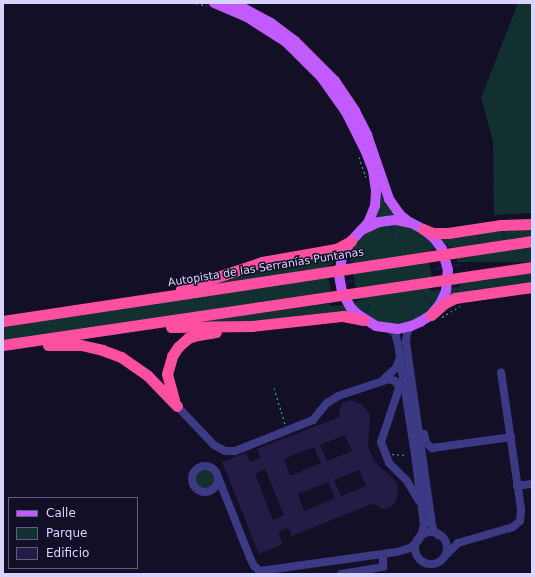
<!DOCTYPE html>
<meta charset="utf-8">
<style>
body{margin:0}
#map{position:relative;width:535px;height:577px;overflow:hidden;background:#130f26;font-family:"DejaVu Sans",sans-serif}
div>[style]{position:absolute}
.green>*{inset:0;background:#12302f;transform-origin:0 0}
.round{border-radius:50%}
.stream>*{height:1.5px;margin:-0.75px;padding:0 0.75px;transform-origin:0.75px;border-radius:0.75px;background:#0c2248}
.building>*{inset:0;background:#241b47}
.path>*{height:1px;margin-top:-0.5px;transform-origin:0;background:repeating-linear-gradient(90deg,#2fb8b0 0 2px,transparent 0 5px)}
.minor>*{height:8px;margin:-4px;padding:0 4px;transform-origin:4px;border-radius:4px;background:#3d3a85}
.minor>.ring{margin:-4px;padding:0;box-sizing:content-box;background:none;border:8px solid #3d3a85;border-radius:50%}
.major>*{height:10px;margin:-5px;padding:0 5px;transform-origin:5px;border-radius:5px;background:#c25bff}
.highway>*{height:11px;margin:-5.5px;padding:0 5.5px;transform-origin:5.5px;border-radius:5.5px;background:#ff4fa3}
span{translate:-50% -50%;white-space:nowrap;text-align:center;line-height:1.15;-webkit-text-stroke:3px #130f26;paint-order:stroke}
.street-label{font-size:11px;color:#d9d4ff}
.frame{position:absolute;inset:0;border:4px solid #d9d4ff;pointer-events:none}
.legend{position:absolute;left:8px;top:497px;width:130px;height:72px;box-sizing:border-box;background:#130f26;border:1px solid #625e7d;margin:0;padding:5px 7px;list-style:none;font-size:12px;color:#d9d4ff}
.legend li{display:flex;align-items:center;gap:8px;height:20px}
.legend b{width:20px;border:1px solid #625e7d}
</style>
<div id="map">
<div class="green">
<i style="clip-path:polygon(219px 3px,224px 3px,249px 15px,285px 38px,324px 75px,353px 117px,370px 155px,382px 196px,386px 204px,399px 219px,368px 225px,374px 212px,377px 195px,374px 173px,369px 158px,347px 111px,326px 82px,285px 40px,249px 16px)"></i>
<i style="clip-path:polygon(518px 3px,532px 3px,532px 213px,494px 215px,493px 141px,481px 98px)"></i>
<i style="clip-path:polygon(395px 224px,412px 228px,420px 232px,435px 246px,425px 254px,355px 263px,347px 258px,354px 244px,366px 233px,382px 226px)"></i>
<i style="clip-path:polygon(532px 227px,532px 238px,454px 249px,444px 245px,442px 241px,442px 237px,486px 231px)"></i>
<i style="left:532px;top:246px;width:16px;height:75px;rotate:90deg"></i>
<i style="clip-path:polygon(338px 251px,339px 259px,326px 268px,208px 287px,241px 271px)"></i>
<i style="left:429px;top:261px;width:17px;height:77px;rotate:80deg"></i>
<i style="clip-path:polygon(532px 272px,532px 285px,445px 299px,449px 288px,460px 287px,460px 283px)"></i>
<i style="clip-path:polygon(328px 275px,331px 293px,3px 341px,3px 325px)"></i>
<i style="clip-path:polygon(429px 288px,432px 291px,443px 289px,430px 310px,417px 320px,394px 325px,375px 321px,366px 316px,353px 304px,359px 301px,359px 298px)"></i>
<i style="clip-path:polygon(324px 304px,330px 304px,330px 306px,347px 305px,352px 311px,299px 319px,206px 323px,213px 320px)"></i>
<i class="round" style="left:195px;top:469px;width:20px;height:20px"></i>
</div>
<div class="stream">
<i style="left:391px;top:224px;width:12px;rotate:81deg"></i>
<i style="left:503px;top:229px;width:12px;rotate:81deg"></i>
<i style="left:478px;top:233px;width:11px;rotate:75deg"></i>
<i style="left:446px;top:245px;width:9px;rotate:18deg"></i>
<i style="left:429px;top:252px;width:8px;rotate:-40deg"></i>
<i style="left:347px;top:260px;width:8px;rotate:14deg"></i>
<i style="left:261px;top:266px;width:10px;rotate:79deg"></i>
<i style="left:452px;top:266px;width:9px;rotate:-6deg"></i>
<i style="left:435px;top:269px;width:7px;rotate:-8deg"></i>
<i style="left:347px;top:282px;width:9px;rotate:-13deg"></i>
<i style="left:454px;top:285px;width:6px;rotate:-18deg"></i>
<i style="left:426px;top:298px;width:10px;rotate:45deg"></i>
<i style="left:353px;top:303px;width:8px;rotate:-23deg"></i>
<i style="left:365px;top:313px;width:8px;rotate:-60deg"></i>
</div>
<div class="building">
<i style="clip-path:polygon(evenodd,350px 400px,361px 404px,369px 413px,370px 418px,368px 447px,375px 462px,397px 482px,398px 489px,396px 501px,392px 506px,385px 509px,380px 508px,374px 503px,292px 536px,288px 528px,278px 532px,283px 544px,259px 554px,222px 462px,246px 453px,250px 462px,261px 458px,257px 449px,339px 417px,340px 407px,343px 403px,350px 400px,345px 435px,352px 451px,327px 461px,320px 445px,345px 435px,350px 400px,314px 447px,321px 463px,290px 476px,284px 459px,314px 447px,350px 400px,265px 469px,284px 515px,273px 520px,255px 474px,265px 469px,350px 400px,359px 470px,366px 486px,341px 496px,334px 480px,359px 470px,350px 400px,328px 482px,335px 498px,304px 511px,298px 494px,328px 482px)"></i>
</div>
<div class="path">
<i style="left:196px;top:3px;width:11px;rotate:15deg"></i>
<i style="left:359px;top:157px;width:21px;rotate:71deg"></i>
<i style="left:442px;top:317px;width:21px;rotate:-31deg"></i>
<i style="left:274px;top:388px;width:38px;rotate:73deg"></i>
<i style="left:392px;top:454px;width:15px;rotate:4deg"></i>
</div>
<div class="minor">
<i style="left:411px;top:326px;width:8px;rotate:120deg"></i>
<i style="left:407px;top:333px;width:9px;rotate:96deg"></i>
<i style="left:406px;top:342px;width:185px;rotate:81.9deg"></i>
<i style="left:432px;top:525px;width:6px;rotate:72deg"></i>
<i style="left:434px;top:531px;width:6px;rotate:45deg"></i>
<i style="left:389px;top:329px;width:7px;rotate:34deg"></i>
<i style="left:395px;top:333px;width:11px;rotate:75deg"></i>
<i style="left:398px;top:344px;width:112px;rotate:81.3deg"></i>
<i style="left:415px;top:455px;width:70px;rotate:82.6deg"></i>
<i style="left:424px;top:524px;width:13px;rotate:103deg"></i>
<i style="left:384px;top:379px;width:16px;rotate:-43deg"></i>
<i style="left:396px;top:368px;width:9px;rotate:-69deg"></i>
<i style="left:401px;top:382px;width:63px;rotate:108.4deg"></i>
<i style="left:381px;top:442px;width:22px;rotate:69deg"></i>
<i style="left:389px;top:463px;width:25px;rotate:45deg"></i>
<i style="left:407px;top:481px;width:23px;rotate:59deg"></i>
<i style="left:177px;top:406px;width:54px;rotate:46.5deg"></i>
<i style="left:214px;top:445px;width:13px;rotate:29deg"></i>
<i style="left:225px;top:451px;width:10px"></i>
<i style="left:235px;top:451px;width:84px;rotate:-21.7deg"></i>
<i style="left:313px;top:420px;width:22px;rotate:-51deg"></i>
<i style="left:327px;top:403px;width:13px;rotate:-32deg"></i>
<i style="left:338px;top:396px;width:54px;rotate:-18.4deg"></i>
<i style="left:389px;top:379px;width:6px;rotate:18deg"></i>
<i style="left:395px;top:381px;width:7px;rotate:56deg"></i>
<i style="left:424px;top:434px;width:9px;rotate:77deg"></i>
<i style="left:426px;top:443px;width:8px;rotate:40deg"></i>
<i style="left:432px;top:448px;width:80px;rotate:-7.9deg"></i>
<i class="ring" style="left:192px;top:466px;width:18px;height:18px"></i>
<i style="left:218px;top:477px;width:87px;rotate:68.4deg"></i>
<i style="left:250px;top:558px;width:9px;rotate:63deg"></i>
<i style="left:254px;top:566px;width:8px;rotate:40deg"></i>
<i style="left:260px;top:571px;width:138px;rotate:-7.9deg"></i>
<i style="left:397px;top:552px;width:14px;rotate:-17deg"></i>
<i style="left:410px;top:548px;width:11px;rotate:-41deg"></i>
<i style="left:517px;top:486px;width:15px;rotate:-8deg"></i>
<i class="ring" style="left:415px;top:532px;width:24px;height:24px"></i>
<i style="left:446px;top:555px;width:17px;rotate:-45deg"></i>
<i style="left:458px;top:543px;width:57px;rotate:-16.2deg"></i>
<i style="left:513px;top:527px;width:9px;rotate:-41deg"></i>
<i style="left:520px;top:521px;width:12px;rotate:-85deg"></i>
<i style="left:521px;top:509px;width:138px;rotate:-98.3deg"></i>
<i style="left:341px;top:574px;width:43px;rotate:-9.5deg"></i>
<i style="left:383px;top:567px;width:12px;rotate:-90deg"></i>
</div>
<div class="major">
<i style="left:214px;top:3px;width:36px;rotate:23deg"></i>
<i style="left:247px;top:17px;width:46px;rotate:32.7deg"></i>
<i style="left:286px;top:42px;width:51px;rotate:45deg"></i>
<i style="left:322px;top:78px;width:42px;rotate:54.8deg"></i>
<i style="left:346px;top:112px;width:45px;rotate:63.4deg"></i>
<i style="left:366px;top:152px;width:19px;rotate:69deg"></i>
<i style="left:373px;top:170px;width:22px;rotate:82deg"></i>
<i style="left:376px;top:192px;width:14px;rotate:94deg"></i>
<i style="left:375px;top:206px;width:18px;rotate:112deg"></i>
<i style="left:368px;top:223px;width:25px;rotate:133deg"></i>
<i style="left:351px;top:241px;width:18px;rotate:119deg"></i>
<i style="left:342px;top:257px;width:18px;rotate:99deg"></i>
<i style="left:339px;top:275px;width:17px;rotate:80deg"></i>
<i style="left:342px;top:292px;width:18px;rotate:61deg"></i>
<i style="left:351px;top:308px;width:8px;rotate:45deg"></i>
<i style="left:357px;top:314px;width:22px;rotate:32deg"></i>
<i style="left:376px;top:326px;width:22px;rotate:8deg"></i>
<i style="left:398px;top:329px;width:13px;rotate:-13deg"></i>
<i style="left:411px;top:326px;width:10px;rotate:-24deg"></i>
<i style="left:420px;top:322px;width:13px;rotate:-32deg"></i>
<i style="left:431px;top:315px;width:14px;rotate:-51deg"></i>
<i style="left:440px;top:304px;width:14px;rotate:-65deg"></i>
<i style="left:446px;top:291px;width:21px;rotate:-85deg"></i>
<i style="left:448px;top:270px;width:22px;rotate:-106deg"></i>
<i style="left:442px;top:249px;width:14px;rotate:-126deg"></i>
<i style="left:434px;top:238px;width:14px;rotate:-141deg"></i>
<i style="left:423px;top:229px;width:13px;rotate:-153deg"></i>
<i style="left:411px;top:223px;width:16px;rotate:-169deg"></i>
<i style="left:395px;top:220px;width:16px;rotate:173deg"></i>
<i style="left:379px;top:222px;width:17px;rotate:155deg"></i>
<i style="left:234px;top:3px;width:42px;rotate:28.4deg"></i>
<i style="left:271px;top:23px;width:30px;rotate:37deg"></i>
<i style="left:295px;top:41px;width:57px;rotate:45deg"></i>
<i style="left:335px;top:81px;width:36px;rotate:56deg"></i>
<i style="left:355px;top:111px;width:27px;rotate:63deg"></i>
<i style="left:367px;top:135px;width:68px;rotate:71deg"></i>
<i style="left:389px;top:199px;width:19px;rotate:55deg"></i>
<i style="left:400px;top:215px;width:11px;rotate:38deg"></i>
</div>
<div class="highway">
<i style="left:423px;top:229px;width:11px;rotate:22deg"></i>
<i style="left:433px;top:233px;width:15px"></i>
<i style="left:448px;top:233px;width:54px;rotate:-8.6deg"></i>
<i style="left:501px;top:225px;width:31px;rotate:-2deg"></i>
<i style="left:181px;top:289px;width:85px;rotate:-18.4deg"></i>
<i style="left:262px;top:262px;width:75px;rotate:-10deg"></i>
<i style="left:336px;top:249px;width:17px;rotate:-28deg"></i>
<i style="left:431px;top:315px;width:18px;rotate:-41deg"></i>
<i style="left:445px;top:303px;width:11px;rotate:-27deg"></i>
<i style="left:455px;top:298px;width:78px;rotate:-8.1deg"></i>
<i style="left:3px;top:321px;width:535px;rotate:-8.6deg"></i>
<i style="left:171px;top:327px;width:81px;rotate:-0.7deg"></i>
<i style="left:252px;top:326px;width:92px;rotate:-6.3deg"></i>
<i style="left:343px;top:316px;width:21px;rotate:11deg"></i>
<i style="left:3px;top:345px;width:535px;rotate:-8.39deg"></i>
<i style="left:48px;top:345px;width:33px"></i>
<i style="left:81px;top:345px;width:22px;rotate:13deg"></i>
<i style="left:102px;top:350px;width:20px;rotate:20deg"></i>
<i style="left:121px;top:357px;width:32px;rotate:35deg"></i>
<i style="left:147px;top:375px;width:43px;rotate:45.9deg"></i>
<i style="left:174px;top:400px;width:27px;rotate:-105deg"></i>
<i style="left:167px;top:374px;width:19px;rotate:-74deg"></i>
<i style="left:172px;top:356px;width:11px;rotate:-56deg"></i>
<i style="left:178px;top:347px;width:13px;rotate:-42deg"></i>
<i style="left:188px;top:338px;width:10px;rotate:-17deg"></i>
<i style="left:198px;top:335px;width:18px;rotate:-9deg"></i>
</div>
<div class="street-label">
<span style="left:266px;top:268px;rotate:-9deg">Autopista de las Serranías Puntanas</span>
</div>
<div class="frame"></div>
<ul class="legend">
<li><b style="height:5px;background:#c25bff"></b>Calle</li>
<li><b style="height:11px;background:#12302f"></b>Parque</li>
<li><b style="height:11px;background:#241b47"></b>Edificio</li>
</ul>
</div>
